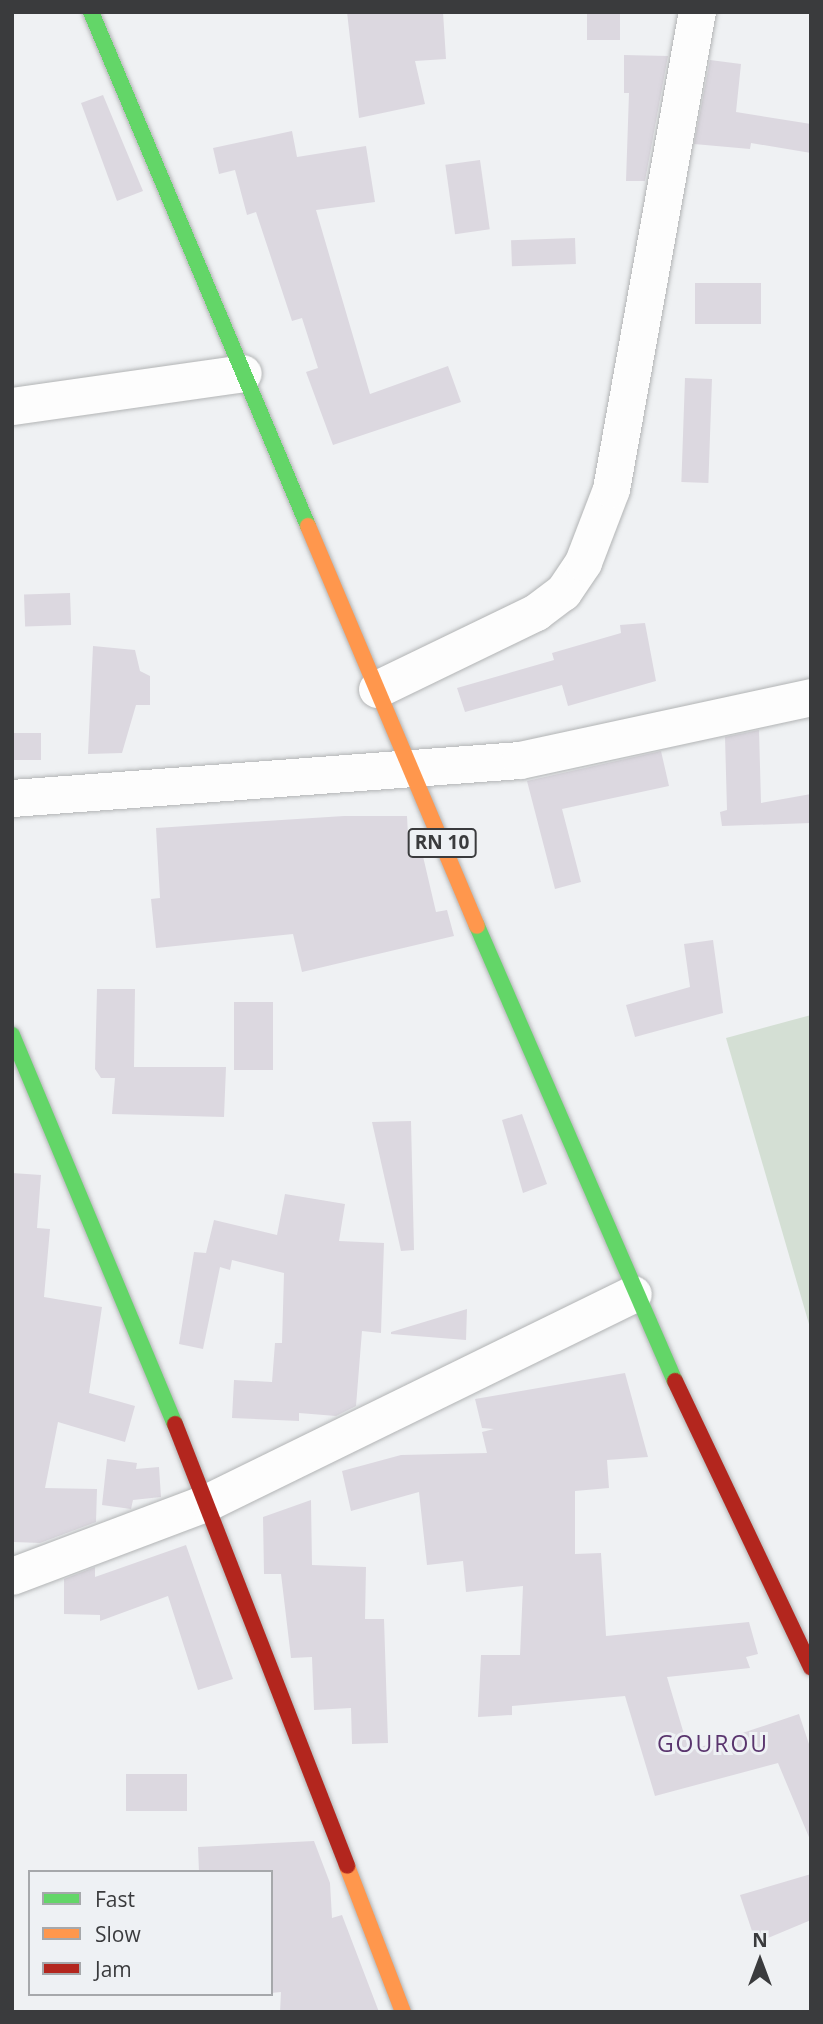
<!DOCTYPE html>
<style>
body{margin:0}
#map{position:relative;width:823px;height:2024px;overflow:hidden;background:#eff1f3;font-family:"Open Sans",sans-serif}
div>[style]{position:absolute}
.green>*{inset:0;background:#d4dfd4}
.building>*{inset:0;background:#dcd8e0;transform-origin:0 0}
.roads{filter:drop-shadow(0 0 2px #b2b4b5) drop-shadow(0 0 2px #b2b4b5)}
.street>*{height:37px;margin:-18.5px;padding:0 18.5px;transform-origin:18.5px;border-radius:18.5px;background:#fdfdfd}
.fast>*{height:16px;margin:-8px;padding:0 8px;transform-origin:8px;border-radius:8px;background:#63d668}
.slow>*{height:16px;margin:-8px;padding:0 8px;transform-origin:8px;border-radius:8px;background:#ff974d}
.jam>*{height:16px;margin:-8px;padding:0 8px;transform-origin:8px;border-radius:8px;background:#b3261e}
span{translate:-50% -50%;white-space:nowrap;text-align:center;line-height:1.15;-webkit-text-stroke:6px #eef1f4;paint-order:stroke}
.shield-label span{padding:2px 5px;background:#eef1f4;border:2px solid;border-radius:5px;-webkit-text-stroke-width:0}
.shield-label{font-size:19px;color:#3a3b3d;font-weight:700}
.neighbourhood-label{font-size:23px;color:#5a356e;letter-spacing:2px}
.frame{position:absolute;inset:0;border:14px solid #3a3b3d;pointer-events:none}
.legend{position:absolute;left:28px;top:1870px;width:245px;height:126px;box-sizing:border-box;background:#eef1f4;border:2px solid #a6a8ab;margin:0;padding:9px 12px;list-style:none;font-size:21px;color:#3a3b3d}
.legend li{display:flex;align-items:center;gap:14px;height:35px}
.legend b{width:35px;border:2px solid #a6a8ab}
.north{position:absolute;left:725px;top:1926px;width:70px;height:70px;-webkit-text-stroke:5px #eef1f4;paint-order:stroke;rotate:0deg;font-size:19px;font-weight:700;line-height:28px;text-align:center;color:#3a3b3d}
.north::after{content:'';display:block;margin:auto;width:24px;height:32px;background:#3a3b3d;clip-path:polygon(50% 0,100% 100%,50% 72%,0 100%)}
</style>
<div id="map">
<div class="green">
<i style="clip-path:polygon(811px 1015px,811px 1331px,726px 1038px)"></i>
</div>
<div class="building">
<i style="clip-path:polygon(347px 12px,443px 12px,446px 59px,415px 61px,425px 104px,359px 118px)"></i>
<i style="left:587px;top:12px;width:33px;height:28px"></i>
<i style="clip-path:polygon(624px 55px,668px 56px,645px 181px,626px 181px,629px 93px,624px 93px)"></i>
<i style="clip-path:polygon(710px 60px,741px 64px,736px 112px,811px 124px,811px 153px,751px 143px,750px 149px,694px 144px)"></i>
<i style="clip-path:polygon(103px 95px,143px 191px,117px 201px,81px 103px)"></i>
<i style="clip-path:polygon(292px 131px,297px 157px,366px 146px,375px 202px,316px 210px,370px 394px,448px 366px,461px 402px,333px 445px,306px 372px,318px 368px,302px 318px,292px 321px,256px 212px,247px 215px,235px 170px,219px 174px,213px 148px)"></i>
<i style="left:480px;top:160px;width:70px;height:35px;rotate:82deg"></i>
<i style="left:575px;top:238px;width:26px;height:64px;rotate:88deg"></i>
<i style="left:695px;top:283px;width:66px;height:41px"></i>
<i style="left:685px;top:378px;width:27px;height:104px;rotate:2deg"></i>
<i style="left:70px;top:593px;width:32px;height:46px;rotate:88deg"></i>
<i style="clip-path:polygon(645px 623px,656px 681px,568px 706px,562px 685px,465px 712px,457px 688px,554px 660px,552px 653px,621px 633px,620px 625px)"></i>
<i style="clip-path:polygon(93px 646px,135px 650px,140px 671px,150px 676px,150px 705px,136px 705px,122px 753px,88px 754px)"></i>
<i style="clip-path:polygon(759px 730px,761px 803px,811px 794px,811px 823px,722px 826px,720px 812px,727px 810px,725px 737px)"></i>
<i style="left:12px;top:733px;width:29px;height:27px"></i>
<i style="clip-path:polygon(661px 751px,669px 786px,562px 809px,581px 882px,555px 889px,527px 781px)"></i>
<i style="clip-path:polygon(344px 816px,407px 816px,409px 855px,422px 852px,436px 912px,447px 910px,454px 936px,302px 972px,293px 934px,156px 948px,151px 899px,160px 898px,156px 828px)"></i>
<i style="clip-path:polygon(713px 940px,723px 1013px,635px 1037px,626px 1005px,690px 987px,684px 944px)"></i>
<i style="clip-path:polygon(97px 989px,135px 989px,134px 1067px,226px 1067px,224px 1117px,112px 1114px,115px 1078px,101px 1078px,95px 1069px)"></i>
<i style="left:234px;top:1002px;width:39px;height:68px"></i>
<i style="clip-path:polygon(522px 1114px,547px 1184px,523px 1193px,502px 1120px)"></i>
<i style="clip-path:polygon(411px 1121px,414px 1250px,401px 1251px,372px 1122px)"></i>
<i style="clip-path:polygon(12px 1173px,41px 1175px,37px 1228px,50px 1229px,44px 1297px,102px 1307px,89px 1393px,135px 1406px,125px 1442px,58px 1422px,45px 1488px,97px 1489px,96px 1522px,40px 1543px,14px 1542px)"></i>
<i style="clip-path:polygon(285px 1194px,345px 1204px,339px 1241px,384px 1243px,381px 1333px,362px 1331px,356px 1406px,336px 1416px,299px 1413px,299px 1421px,232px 1418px,234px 1380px,272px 1382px,275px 1343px,282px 1343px,284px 1273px,232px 1260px,230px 1270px,220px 1267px,203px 1349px,179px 1344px,194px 1252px,206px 1253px,214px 1220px,277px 1235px)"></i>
<i style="clip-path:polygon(467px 1309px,466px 1340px,391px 1334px,391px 1332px)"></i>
<i style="clip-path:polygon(625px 1373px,648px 1457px,607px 1460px,609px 1488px,575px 1491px,575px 1554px,601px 1553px,606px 1636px,749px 1622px,758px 1654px,746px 1657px,750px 1668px,667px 1677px,689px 1751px,799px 1714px,811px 1750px,811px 1842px,778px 1763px,655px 1796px,625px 1696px,512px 1706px,512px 1715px,478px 1717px,481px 1655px,520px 1655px,523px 1586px,466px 1592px,463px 1561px,427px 1565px,419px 1492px,351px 1511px,342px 1471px,401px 1455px,487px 1453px,482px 1432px,494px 1429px,482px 1428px,475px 1399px)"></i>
<i style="clip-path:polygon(107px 1459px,137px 1463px,136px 1469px,159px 1467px,161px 1497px,133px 1500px,131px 1509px,102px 1505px)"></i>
<i style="clip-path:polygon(311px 1500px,312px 1565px,366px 1567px,365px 1619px,384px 1619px,388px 1743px,352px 1744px,351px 1708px,314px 1710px,312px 1657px,291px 1658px,281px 1574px,264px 1574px,263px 1517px)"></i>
<i style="clip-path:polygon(186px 1545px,233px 1679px,198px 1690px,168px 1596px,100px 1621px,100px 1615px,64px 1614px,64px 1579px,95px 1567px,95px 1577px)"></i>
<i style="left:126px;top:1774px;width:61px;height:37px"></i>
<i style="clip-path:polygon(314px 1841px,330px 1883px,332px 1918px,342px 1915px,379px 2012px,280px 2012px,281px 1992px,271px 1993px,271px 1872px,199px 1872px,198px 1847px)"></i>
<i style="clip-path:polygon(811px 1874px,811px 1920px,756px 1943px,740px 1895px)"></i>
</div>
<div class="roads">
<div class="street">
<i style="left:12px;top:406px;width:233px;rotate:-8.1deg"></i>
<i style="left:377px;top:689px;width:177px;rotate:-25.8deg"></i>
<i style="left:536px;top:612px;width:34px;rotate:-37deg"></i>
<i style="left:563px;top:592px;width:36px;rotate:-56deg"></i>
<i style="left:583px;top:562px;width:78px;rotate:-69deg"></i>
<i style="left:611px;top:489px;width:485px;rotate:-79.8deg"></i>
<i style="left:12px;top:798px;width:509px;rotate:-4.28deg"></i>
<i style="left:520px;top:760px;width:298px;rotate:-12.2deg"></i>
<i style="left:12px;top:1576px;width:210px;rotate:-20.7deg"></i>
<i style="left:208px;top:1502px;width:473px;rotate:-26.1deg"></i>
</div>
<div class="fast">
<i style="left:91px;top:12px;width:558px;rotate:67.11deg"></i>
<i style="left:477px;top:926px;width:496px;rotate:66.5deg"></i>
<i style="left:12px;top:1035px;width:422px;rotate:67.3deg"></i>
</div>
<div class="slow">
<i style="left:308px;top:526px;width:434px;rotate:67.1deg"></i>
<i style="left:347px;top:1866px;width:156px;rotate:69deg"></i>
</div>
<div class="jam">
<i style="left:675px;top:1381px;width:317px;rotate:64.6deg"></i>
<i style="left:175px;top:1424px;width:474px;rotate:68.7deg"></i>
</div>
</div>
<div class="shield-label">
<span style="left:442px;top:843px">RN 10</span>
</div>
<div class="neighbourhood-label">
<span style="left:713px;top:1743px">GOUROU</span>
</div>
<div class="frame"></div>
<ul class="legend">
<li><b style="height:9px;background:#63d668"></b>Fast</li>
<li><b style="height:9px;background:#ff974d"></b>Slow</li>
<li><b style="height:9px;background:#b3261e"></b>Jam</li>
</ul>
<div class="north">N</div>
</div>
